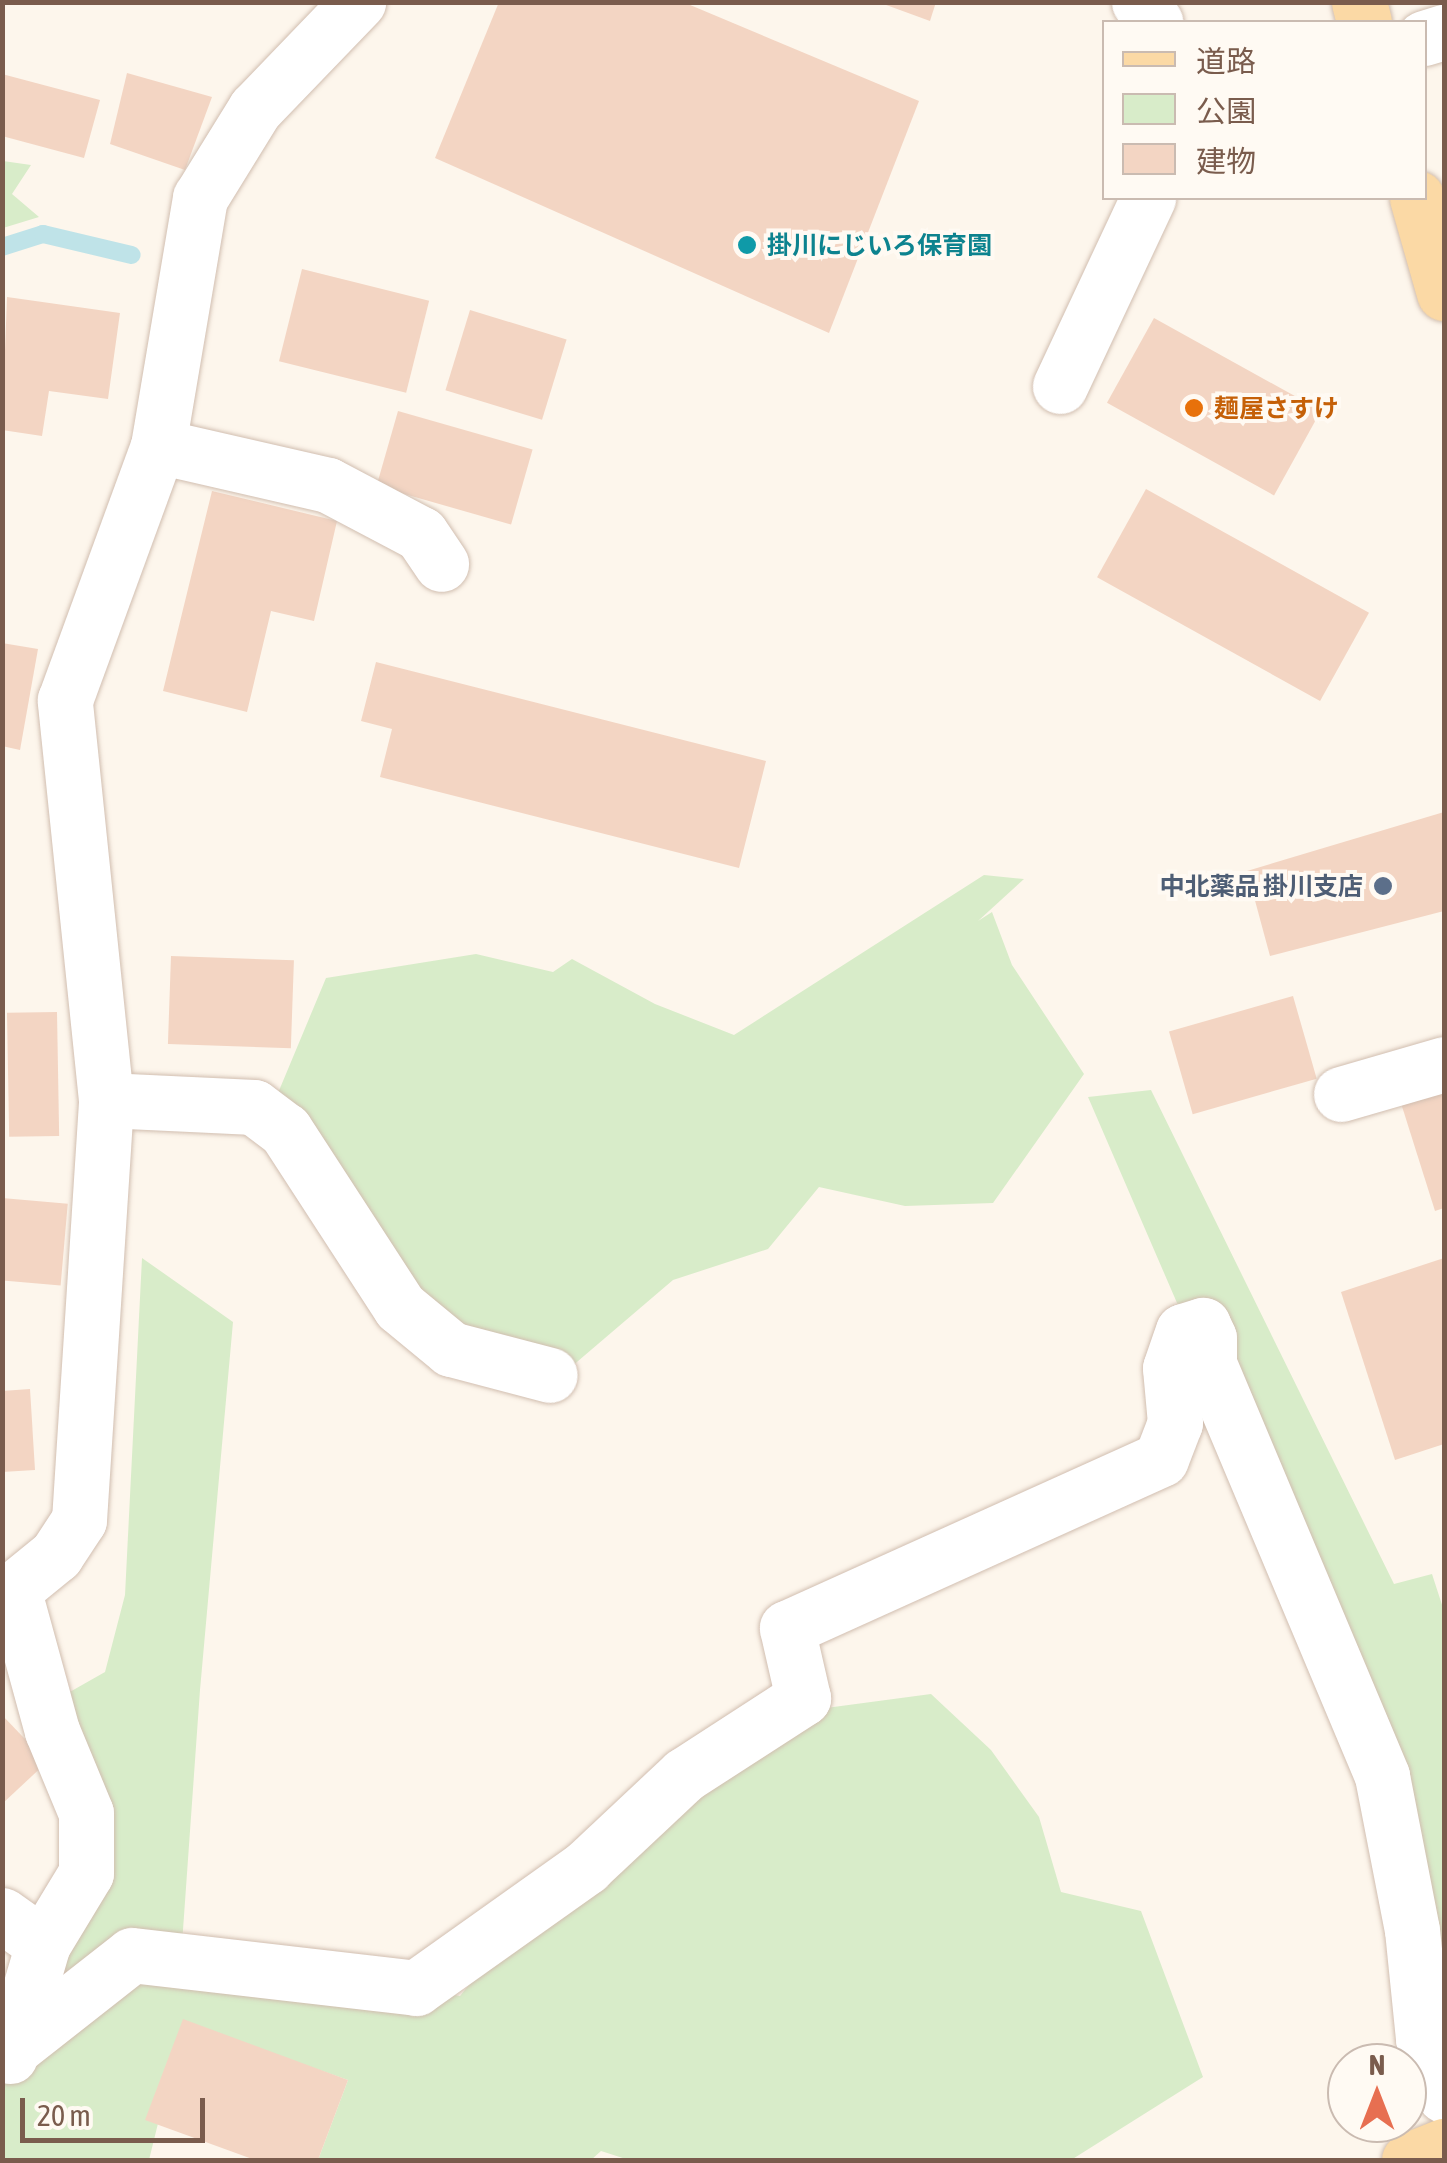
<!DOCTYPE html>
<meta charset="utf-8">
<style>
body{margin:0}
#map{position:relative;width:1447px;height:2163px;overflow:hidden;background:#fdf6ec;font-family:"Asap Condensed","Noto Sans JP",sans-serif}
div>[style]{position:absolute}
.green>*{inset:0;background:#d8ecc9}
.stream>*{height:18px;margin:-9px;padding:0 9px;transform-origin:9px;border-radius:9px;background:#bfe3e8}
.building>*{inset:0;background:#f3d5c3;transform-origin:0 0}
.roads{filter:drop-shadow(0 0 2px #d1beb0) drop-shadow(0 0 2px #d1beb0)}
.minor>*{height:55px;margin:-27.5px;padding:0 27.5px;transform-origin:27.5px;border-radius:27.5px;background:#fff}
.major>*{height:55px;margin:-27.5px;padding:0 27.5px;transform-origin:27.5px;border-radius:27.5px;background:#fbd9a5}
.dots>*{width:28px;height:28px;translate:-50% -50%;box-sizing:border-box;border:5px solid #fffaf3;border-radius:50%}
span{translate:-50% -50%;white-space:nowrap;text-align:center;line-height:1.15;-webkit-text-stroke:8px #fffaf3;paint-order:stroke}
.culture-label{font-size:25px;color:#0d838f;font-weight:700}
.left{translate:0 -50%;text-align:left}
.food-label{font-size:25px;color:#c56008;font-weight:700}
.service-label{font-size:25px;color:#4e5e75;font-weight:700}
.right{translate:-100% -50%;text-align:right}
.frame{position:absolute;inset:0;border:5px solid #7a5c4d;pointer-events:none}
.legend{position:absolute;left:1102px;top:20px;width:325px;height:180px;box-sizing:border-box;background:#fffaf3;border:2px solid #cabbb1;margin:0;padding:12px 18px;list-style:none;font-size:30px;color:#7a5c4d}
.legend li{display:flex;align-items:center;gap:20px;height:50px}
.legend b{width:50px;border:2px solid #cabbb1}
.north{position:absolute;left:1327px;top:2043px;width:100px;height:100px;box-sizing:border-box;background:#fffaf3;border:2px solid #cabbb1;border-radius:50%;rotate:0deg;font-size:28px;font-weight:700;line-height:40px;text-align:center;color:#7a5c4d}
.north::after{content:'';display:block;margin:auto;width:35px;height:45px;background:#e76f51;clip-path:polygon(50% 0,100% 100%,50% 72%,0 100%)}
.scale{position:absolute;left:20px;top:2098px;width:185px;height:45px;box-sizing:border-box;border:5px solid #7a5c4d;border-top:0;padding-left:12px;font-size:30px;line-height:35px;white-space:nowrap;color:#7a5c4d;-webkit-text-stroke:8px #fffaf3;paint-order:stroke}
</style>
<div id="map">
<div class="green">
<i style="clip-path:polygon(3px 161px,31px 165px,12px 194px,39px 217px,3px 228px)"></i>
<i style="clip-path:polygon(984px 875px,1024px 879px,978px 921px,992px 912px,1012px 965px,1084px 1074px,993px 1203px,905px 1206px,819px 1187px,768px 1249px,673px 1280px,564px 1373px,408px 1304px,268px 1117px,326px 978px,476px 954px,553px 972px,572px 959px,655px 1004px,734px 1035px)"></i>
<i style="clip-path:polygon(1151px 1090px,1394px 1584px,1432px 1574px,1444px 1611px,1444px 2001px,1308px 1606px,1088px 1097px)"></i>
<i style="clip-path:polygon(142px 1258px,233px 1322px,200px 1690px,182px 1944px,460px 1996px,608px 1811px,796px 1712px,931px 1694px,991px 1750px,1039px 1817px,1061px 1892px,1141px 1911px,1203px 2077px,1071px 2160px,629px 2160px,601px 2151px,591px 2160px,318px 2160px,348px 2080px,183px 2022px,149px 2160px,3px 2160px,2px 2081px,86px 1833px,45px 1706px,105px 1672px,125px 1595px)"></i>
</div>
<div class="stream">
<i style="left:2px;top:247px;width:43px;rotate:-17.6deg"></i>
<i style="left:43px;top:234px;width:91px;rotate:13.3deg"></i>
</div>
<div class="building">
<i style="clip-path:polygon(499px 2px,683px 2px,919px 101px,829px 333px,435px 158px)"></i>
<i style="clip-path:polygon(878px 2px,936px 2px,930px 21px)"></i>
<i style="clip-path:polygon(127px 73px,212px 97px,185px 170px,110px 144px)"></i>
<i style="clip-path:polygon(2px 74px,100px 100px,84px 158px,2px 136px)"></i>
<i style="left:302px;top:269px;width:131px;height:95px;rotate:14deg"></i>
<i style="clip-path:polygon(7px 297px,120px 313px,108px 399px,49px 391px,42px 436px,2px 430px)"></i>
<i style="left:470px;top:310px;width:101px;height:84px;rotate:17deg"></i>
<i style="left:1154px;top:318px;width:191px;height:97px;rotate:29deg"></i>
<i style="left:398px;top:411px;width:140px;height:78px;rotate:16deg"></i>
<i style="left:1146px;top:489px;width:255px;height:101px;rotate:29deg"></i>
<i style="clip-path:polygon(212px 491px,337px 521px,314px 621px,271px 611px,247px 712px,163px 691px)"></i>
<i style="clip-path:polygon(2px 643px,38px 649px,20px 750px,2px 746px)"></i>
<i style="clip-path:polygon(376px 662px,766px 761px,739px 868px,380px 777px,392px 729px,361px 721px)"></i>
<i style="clip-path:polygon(1444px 812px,1444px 911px,1270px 956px,1247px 871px)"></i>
<i style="left:171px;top:956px;width:123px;height:88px;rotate:2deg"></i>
<i style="left:1293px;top:996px;width:86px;height:129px;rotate:74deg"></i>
<i style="left:57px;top:1012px;width:124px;height:50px;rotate:89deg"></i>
<i style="clip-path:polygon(1444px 1086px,1444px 1208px,1435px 1211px,1400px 1100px)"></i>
<i style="left:2px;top:1198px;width:66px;height:82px;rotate:5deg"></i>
<i style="clip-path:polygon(1444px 1258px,1444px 1444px,1395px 1460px,1341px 1292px)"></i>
<i style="clip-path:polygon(30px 1389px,35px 1470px,2px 1472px,2px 1391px)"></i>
<i style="clip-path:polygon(2px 1715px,47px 1762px,2px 1804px)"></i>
<i style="clip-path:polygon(183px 2019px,348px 2080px,318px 2160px,255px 2160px,145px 2120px)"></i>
</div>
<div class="roads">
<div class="minor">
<i style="left:1139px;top:2px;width:26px;rotate:51deg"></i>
<i style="left:1424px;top:38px;width:21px;rotate:-17deg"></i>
<i style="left:1060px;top:386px;width:208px;rotate:-64.9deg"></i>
<i style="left:158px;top:446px;width:174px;rotate:12.9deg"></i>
<i style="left:328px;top:485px;width:105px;rotate:27.8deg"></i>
<i style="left:421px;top:534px;width:36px;rotate:56deg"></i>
<i style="left:1341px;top:1094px;width:107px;rotate:-16.2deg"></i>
<i style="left:106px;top:1100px;width:148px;rotate:2.7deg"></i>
<i style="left:254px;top:1107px;width:39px;rotate:37deg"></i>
<i style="left:285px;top:1130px;width:211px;rotate:57deg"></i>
<i style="left:400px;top:1307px;width:66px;rotate:39.5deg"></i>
<i style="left:451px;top:1349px;width:102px;rotate:14.7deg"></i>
<i style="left:2px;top:1599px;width:70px;rotate:-39.2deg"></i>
<i style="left:56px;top:1555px;width:42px;rotate:-56.7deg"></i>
<i style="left:79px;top:1520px;width:421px;rotate:-86.3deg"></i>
<i style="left:106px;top:1100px;width:402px;rotate:-95.9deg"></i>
<i style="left:65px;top:700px;width:270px;rotate:-69.9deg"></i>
<i style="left:158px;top:446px;width:252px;rotate:-80.4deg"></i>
<i style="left:200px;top:198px;width:105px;rotate:-58.3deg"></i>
<i style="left:255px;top:109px;width:149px;rotate:-46.1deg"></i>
<i style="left:2px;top:1915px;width:50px;rotate:35.3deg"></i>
<i style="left:12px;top:2049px;width:152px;rotate:-38.1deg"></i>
<i style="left:132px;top:1955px;width:286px;rotate:6.6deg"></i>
<i style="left:416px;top:1988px;width:209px;rotate:-35.4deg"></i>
<i style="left:586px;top:1867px;width:134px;rotate:-43.2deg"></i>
<i style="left:684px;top:1775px;width:142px;rotate:-32.9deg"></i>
<i style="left:803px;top:1698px;width:72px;rotate:-102.9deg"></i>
<i style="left:787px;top:1628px;width:410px;rotate:-24.3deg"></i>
<i style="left:1161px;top:1459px;width:39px;rotate:-69deg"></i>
<i style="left:1175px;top:1423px;width:55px;rotate:-95.2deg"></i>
<i style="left:1170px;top:1368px;width:39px;rotate:-71deg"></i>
<i style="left:1183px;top:1331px;width:21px;rotate:-17deg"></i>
<i style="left:1203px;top:1325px;width:14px;rotate:65deg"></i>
<i style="left:1209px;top:1338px;width:26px;rotate:90deg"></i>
<i style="left:1209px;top:1364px;width:447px;rotate:67.2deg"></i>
<i style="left:1382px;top:1776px;width:157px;rotate:79deg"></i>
<i style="left:1412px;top:1930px;width:110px;rotate:84.2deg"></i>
<i style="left:1423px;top:2039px;width:60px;rotate:69.4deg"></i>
<i style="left:10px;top:2056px;width:117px;rotate:-73.6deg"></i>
<i style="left:43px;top:1944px;width:83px;rotate:-58.8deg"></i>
<i style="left:86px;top:1873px;width:60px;rotate:-90deg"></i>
<i style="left:86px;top:1813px;width:89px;rotate:-112.5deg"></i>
<i style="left:52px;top:1731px;width:148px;rotate:-105.3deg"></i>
</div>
<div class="major">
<i style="left:1359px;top:2px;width:21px;rotate:76deg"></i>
<i style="left:1417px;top:198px;width:99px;rotate:74.1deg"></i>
<i style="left:1409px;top:2160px;width:38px;rotate:-22deg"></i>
</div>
</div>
<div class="dots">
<i style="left:747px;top:245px;background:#0f9aa8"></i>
<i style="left:1194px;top:408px;background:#e8710a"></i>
<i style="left:1383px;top:886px;background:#5c6f8a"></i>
</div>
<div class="culture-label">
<span class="left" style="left:767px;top:245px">掛川にじいろ保育園</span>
</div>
<div class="food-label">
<span class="left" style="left:1214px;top:408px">麺屋さすけ</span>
</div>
<div class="service-label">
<span class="right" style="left:1363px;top:886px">中北薬品 掛川支店</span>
</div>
<div class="frame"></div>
<ul class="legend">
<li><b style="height:12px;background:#fbd9a5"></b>道路</li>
<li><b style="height:28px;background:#d8ecc9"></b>公園</li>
<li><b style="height:28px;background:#f3d5c3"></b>建物</li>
</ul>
<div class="north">N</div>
<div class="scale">20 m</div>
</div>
